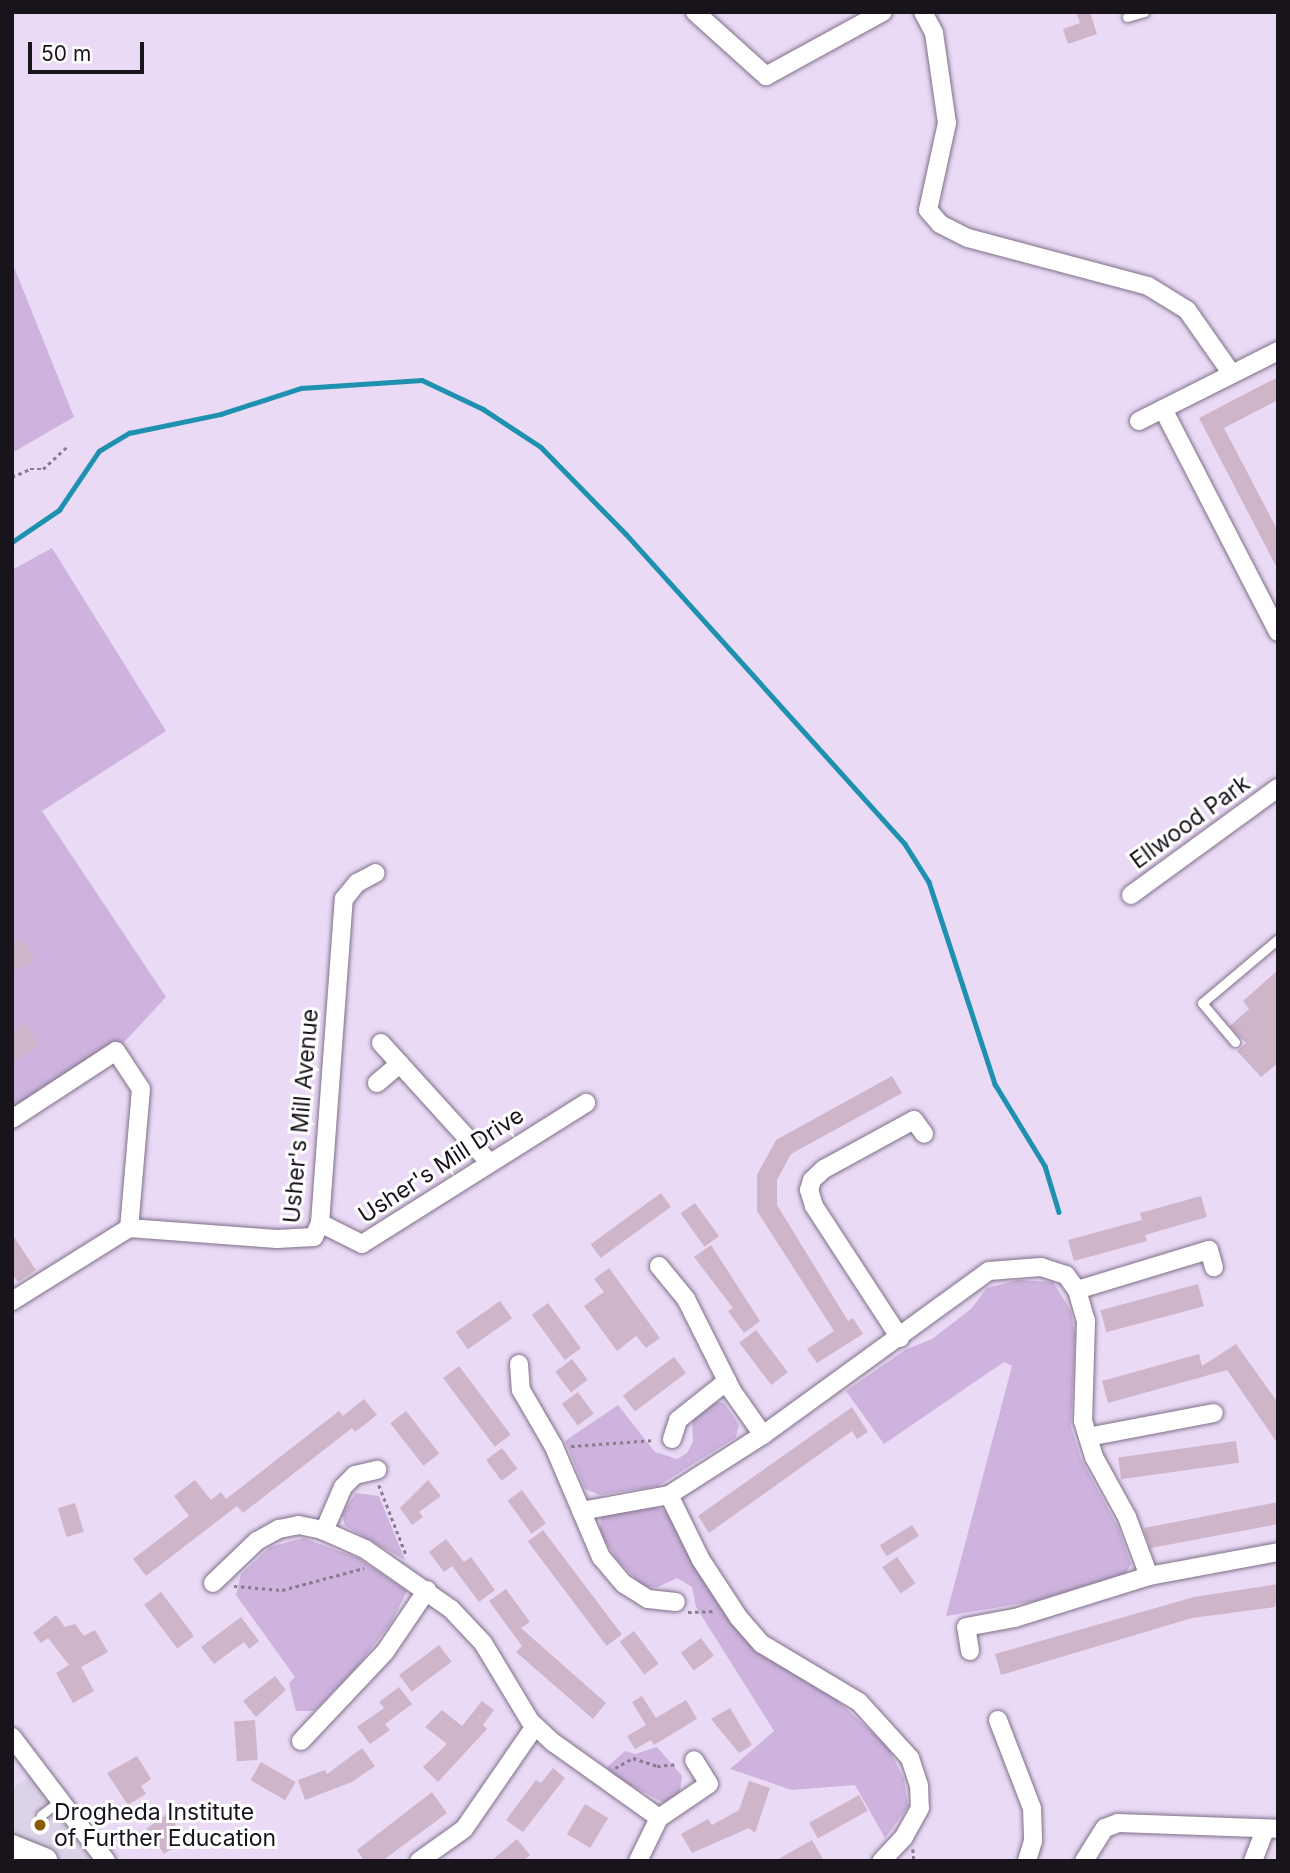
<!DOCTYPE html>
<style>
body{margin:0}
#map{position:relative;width:1290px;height:1873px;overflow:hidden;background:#ebdaf5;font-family:Inter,sans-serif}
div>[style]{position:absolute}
.education>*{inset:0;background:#dcd3e8}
.green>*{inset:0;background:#cdb3dd}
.stream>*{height:4.5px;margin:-2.25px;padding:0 2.25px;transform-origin:2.25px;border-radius:2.25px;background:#1e91b0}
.building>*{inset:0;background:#cfb5ca;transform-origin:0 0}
.path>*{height:2.5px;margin-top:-1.25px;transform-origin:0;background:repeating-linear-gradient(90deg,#887c8f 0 3.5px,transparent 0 7px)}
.roads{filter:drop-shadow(0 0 2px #7f6f88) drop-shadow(0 0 2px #7f6f88)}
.lane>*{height:9px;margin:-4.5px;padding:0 4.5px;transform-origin:4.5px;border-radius:4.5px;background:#fff}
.street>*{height:18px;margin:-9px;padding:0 9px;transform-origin:9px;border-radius:9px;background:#fff}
.secondary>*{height:26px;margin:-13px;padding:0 13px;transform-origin:13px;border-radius:13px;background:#fff}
.dots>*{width:19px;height:19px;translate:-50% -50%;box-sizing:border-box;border:4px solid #fff;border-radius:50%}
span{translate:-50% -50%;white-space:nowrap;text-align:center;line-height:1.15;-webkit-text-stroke:6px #fff;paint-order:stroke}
.street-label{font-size:23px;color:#19131c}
.poi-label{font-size:23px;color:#19131c}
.left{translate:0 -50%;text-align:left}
.frame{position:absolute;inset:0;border:14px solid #19131c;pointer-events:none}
.scale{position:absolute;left:28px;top:42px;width:116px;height:32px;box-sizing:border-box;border:4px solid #19131c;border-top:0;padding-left:9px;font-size:21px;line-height:24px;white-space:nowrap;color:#19131c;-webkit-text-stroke:5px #fff;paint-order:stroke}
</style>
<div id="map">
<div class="education">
<i style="clip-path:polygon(32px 1774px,94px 1861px,12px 1861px,12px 1789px)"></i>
</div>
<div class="green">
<i style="clip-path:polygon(12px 262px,74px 417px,12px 453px)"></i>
<i style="clip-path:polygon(52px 548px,166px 731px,42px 811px,166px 997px,116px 1051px,12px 1119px,12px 570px)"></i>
<i style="clip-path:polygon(1018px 1280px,1053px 1282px,1071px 1311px,1075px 1333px,1071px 1427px,1081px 1459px,1118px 1527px,1131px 1564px,1126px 1573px,1036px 1601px,946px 1616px,1012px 1366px,1004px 1362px,884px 1444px,846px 1391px,905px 1350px,932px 1339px,971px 1309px,987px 1288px)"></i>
<i style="clip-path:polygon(711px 1401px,724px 1403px,739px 1425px,736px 1437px,658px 1486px,600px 1495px,585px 1489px,565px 1441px,618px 1405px,655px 1452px,677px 1459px,687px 1453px,693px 1442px,692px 1418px)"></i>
<i style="clip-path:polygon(356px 1493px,379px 1496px,405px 1560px,345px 1526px,342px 1514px)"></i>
<i style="clip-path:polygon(651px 1505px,666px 1511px,734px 1626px,762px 1655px,838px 1701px,888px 1747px,904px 1779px,908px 1807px,885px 1838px,855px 1785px,792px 1790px,730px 1769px,774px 1731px,696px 1607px,692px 1587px,677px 1578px,658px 1587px,644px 1587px,618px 1561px,600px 1533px,601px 1516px)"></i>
<i style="clip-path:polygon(303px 1538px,358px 1558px,407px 1591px,391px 1623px,356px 1668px,314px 1711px,296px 1711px,289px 1683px,295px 1677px,236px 1595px,241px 1574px,270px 1547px)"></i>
<i style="clip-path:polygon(657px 1747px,682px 1776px,680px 1792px,664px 1803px,613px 1776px,607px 1767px,625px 1751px,635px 1754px)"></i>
</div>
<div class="stream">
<i style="left:12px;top:542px;width:57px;rotate:-34.2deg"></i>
<i style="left:59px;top:510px;width:71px;rotate:-55.9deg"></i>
<i style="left:99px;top:451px;width:35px;rotate:-31deg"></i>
<i style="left:129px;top:433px;width:94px;rotate:-11.7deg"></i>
<i style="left:221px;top:414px;width:84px;rotate:-18deg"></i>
<i style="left:301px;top:388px;width:121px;rotate:-3.8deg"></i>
<i style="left:422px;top:380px;width:68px;rotate:25.4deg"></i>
<i style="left:483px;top:409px;width:69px;rotate:33.2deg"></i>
<i style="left:541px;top:447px;width:122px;rotate:45.7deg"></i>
<i style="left:626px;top:534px;width:417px;rotate:48deg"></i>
<i style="left:905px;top:844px;width:45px;rotate:57.7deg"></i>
<i style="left:929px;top:882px;width:213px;rotate:71.9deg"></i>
<i style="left:995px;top:1084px;width:96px;rotate:58.6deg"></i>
<i style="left:1045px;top:1166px;width:48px;rotate:73.1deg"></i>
</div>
<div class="building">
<i style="clip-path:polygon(1076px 12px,1090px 12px,1097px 34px,1068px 44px,1063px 29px,1080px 23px)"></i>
<i style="clip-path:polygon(1278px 377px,1278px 400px,1224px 428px,1278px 531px,1278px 570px,1199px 418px)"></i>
<i style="clip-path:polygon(21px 938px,35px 959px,12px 973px,12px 944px)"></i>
<i style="clip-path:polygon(1278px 970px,1278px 1063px,1261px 1077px,1237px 1051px,1246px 1043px,1230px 1026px,1249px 1009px,1243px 1001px)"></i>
<i style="clip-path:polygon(26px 1024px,39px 1045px,12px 1062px,12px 1033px)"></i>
<i style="clip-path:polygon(892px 1076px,902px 1093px,791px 1154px,777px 1180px,777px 1205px,848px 1321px,853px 1318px,863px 1334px,817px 1363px,807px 1349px,834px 1331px,757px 1211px,757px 1175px,776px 1140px)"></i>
<i style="left:661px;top:1193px;width:17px;height:87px;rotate:54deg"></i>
<i style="clip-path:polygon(1201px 1196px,1207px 1217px,1145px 1235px,1147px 1241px,1074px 1261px,1068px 1240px,1142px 1220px,1140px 1213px)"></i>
<i style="left:695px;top:1203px;width:41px;height:18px;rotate:54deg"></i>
<i style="clip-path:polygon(12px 1234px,36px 1270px,18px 1282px,12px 1274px)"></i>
<i style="clip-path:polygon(711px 1245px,760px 1321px,744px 1333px,728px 1311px,733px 1308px,694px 1257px)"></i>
<i style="clip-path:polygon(609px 1268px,660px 1338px,646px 1348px,636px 1336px,617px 1351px,584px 1306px,604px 1292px,594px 1279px)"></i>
<i style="left:1198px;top:1284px;width:23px;height:101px;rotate:75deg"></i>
<i style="left:500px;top:1301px;width:21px;height:54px;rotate:55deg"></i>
<i style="left:548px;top:1303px;width:56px;height:20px;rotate:54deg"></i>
<i style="left:756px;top:1330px;width:53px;height:21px;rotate:53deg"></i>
<i style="clip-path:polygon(1236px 1344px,1278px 1403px,1278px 1444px,1227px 1370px,1108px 1403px,1102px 1381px,1199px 1354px,1202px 1366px)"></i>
<i style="left:674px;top:1357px;width:20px;height:64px;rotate:53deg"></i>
<i style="left:572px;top:1359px;width:26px;height:21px;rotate:53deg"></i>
<i style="left:459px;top:1366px;width:86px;height:20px;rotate:53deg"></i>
<i style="left:578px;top:1392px;width:27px;height:20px;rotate:54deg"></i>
<i style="clip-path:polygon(364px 1399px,377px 1415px,355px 1432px,352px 1428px,243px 1513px,237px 1506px,146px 1576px,133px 1559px,189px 1516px,174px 1496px,195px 1480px,211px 1500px,221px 1492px,226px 1499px,339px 1411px,343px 1416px)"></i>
<i style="clip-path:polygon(852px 1407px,868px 1432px,857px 1439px,852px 1431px,709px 1533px,698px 1516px)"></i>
<i style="left:406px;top:1411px;width:54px;height:20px;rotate:52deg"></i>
<i style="left:1236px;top:1441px;width:22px;height:119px;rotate:82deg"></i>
<i style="left:502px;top:1448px;width:26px;height:20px;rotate:53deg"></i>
<i style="clip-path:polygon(428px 1480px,441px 1496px,419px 1512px,423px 1517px,412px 1525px,400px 1508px)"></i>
<i style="left:522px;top:1490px;width:41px;height:18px;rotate:54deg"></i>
<i style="clip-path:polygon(1278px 1502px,1278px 1524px,1151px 1548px,1146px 1536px,1144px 1528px)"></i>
<i style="left:75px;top:1503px;width:30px;height:18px;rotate:73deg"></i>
<i style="left:912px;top:1525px;width:13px;height:38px;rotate:58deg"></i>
<i style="left:543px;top:1530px;width:131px;height:19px;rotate:53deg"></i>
<i style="clip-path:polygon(446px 1539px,464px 1562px,471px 1557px,495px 1590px,479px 1602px,452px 1566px,444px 1572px,429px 1552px)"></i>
<i style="left:897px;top:1557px;width:32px;height:18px;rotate:55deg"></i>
<i style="clip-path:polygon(1278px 1584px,1275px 1607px,1192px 1618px,1001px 1675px,995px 1654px,1194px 1597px)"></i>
<i style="clip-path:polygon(506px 1589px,530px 1622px,521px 1628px,606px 1703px,593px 1719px,516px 1652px,522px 1646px,489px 1601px)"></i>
<i style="left:161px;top:1592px;width:55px;height:21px;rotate:53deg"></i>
<i style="clip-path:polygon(56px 1615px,65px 1627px,75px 1624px,84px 1636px,95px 1630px,108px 1652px,81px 1667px,94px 1691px,73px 1703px,56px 1673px,69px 1665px,48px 1638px,41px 1643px,33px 1633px)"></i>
<i style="clip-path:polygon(241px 1617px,259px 1641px,249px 1649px,244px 1642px,214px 1664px,201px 1647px)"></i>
<i style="left:634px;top:1631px;width:41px;height:18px;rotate:53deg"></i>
<i style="left:701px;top:1638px;width:22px;height:25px;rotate:54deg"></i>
<i style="left:439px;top:1645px;width:21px;height:50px;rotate:53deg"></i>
<i style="clip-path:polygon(275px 1676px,286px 1690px,256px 1717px,243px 1701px)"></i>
<i style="clip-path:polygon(399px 1687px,412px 1704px,385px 1724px,390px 1730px,370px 1744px,357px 1727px,384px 1708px,379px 1702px)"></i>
<i style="clip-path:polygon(642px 1696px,656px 1718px,686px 1700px,697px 1719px,654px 1745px,651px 1740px,635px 1749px,627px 1736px,646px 1725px,632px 1702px)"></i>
<i style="clip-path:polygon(482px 1701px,494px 1710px,483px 1725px,487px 1729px,438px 1782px,423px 1767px,447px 1744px,425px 1727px,442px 1710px,462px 1726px)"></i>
<i style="clip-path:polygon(730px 1708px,752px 1745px,739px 1753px,711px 1719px)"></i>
<i style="left:255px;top:1720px;width:40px;height:21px;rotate:86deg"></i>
<i style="clip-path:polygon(362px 1748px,375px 1766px,352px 1782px,305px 1800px,298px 1780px,325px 1770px,327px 1774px)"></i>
<i style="clip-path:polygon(137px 1756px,151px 1779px,141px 1786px,146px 1794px,128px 1805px,107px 1773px)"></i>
<i style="left:261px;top:1762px;width:40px;height:21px;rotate:30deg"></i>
<i style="clip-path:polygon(553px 1768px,565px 1778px,523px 1832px,506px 1820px,536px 1780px,541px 1783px)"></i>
<i style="clip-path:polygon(749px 1781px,770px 1788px,755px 1833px,749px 1828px,692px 1853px,681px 1834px,708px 1819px,712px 1825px,739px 1810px)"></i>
<i style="clip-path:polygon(432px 1792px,447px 1813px,382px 1861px,364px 1861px,357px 1850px)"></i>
<i style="left:859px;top:1795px;width:18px;height:57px;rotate:61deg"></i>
<i style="left:585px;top:1804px;width:27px;height:35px;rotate:31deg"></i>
<i style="clip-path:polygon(168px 1813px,176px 1825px,169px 1830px,179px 1844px,164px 1854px,146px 1829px)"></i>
<i style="clip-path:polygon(517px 1839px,530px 1855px,523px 1861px,491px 1861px)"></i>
<i style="clip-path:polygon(812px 1840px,824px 1861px,775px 1861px)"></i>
</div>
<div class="path">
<i style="left:12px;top:477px;width:20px;rotate:-24deg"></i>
<i style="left:30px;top:469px;width:13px"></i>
<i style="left:43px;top:469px;width:34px;rotate:-43deg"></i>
<i style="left:571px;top:1446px;width:84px;rotate:-4.1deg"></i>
<i style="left:379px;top:1485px;width:77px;rotate:68.7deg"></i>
<i style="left:234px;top:1586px;width:48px;rotate:4.8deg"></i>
<i style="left:282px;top:1590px;width:85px;rotate:-15deg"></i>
<i style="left:688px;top:1612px;width:27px;rotate:-2deg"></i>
<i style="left:615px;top:1768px;width:21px;rotate:-29deg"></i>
<i style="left:633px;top:1758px;width:25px;rotate:18deg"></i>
<i style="left:657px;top:1766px;width:20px;rotate:-6deg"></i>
<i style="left:913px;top:1849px;width:12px;rotate:85deg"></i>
</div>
<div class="roads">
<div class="lane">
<i style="left:1127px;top:17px;width:18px;rotate:-16deg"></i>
<i style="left:1235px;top:1042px;width:51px;rotate:-130.2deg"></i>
<i style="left:1202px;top:1003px;width:99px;rotate:-40.1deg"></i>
<i style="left:41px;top:1815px;width:21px;rotate:-37deg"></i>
</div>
<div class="street">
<i style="left:695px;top:12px;width:96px;rotate:42deg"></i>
<i style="left:766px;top:76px;width:133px;rotate:-28.7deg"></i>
<i style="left:923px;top:12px;width:24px;rotate:62deg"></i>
<i style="left:934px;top:33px;width:91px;rotate:81.8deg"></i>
<i style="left:947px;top:123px;width:89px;rotate:102.3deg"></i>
<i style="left:928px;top:210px;width:18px;rotate:49deg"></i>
<i style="left:940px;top:224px;width:31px;rotate:27deg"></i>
<i style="left:968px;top:238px;width:186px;rotate:14.9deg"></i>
<i style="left:1148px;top:286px;width:46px;rotate:31.6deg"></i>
<i style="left:1187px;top:310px;width:78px;rotate:54.9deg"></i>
<i style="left:1163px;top:409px;width:251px;rotate:62.7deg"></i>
<i style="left:1139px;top:421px;width:156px;rotate:-26.7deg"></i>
<i style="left:1131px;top:895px;width:182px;rotate:-36.1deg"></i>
<i style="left:381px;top:1043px;width:161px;rotate:47.8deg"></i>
<i style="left:377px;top:1083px;width:30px;rotate:-40deg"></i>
<i style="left:12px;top:1119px;width:124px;rotate:-33.2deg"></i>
<i style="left:116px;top:1051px;width:45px;rotate:56.7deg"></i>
<i style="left:141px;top:1089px;width:140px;rotate:94.9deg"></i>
<i style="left:129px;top:1228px;width:138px;rotate:148deg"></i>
<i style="left:320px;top:1223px;width:47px;rotate:26.6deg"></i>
<i style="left:362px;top:1244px;width:265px;rotate:-32.2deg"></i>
<i style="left:129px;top:1228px;width:148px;rotate:4.3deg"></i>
<i style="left:277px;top:1239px;width:37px;rotate:-3deg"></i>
<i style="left:314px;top:1237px;width:15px;rotate:-67deg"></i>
<i style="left:320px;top:1223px;width:325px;rotate:-85.8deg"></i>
<i style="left:344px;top:899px;width:21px;rotate:-51deg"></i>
<i style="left:357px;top:883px;width:21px;rotate:-28deg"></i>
<i style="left:659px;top:1266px;width:43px;rotate:50.7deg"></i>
<i style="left:686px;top:1299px;width:103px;rotate:63.4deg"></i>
<i style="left:732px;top:1391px;width:54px;rotate:54.8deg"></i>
<i style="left:1077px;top:1290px;width:138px;rotate:-16.9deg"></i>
<i style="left:1209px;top:1250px;width:18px;rotate:74deg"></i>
<i style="left:900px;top:1338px;width:158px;rotate:-123.1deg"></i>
<i style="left:814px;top:1206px;width:17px;rotate:-107deg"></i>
<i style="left:809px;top:1190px;width:10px;rotate:-73deg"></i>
<i style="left:812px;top:1180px;width:16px;rotate:-43deg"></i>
<i style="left:824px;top:1169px;width:102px;rotate:-28.6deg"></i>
<i style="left:914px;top:1120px;width:17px;rotate:54deg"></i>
<i style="left:519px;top:1364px;width:26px;rotate:86deg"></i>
<i style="left:521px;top:1390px;width:66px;rotate:59.9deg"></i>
<i style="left:554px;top:1447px;width:120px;rotate:66.9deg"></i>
<i style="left:601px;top:1557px;width:35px;rotate:50deg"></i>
<i style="left:624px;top:1584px;width:28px;rotate:32deg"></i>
<i style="left:648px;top:1599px;width:28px;rotate:6deg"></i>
<i style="left:1088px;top:1437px;width:128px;rotate:-10.8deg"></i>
<i style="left:672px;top:1439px;width:20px;rotate:-72deg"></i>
<i style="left:678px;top:1420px;width:63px;rotate:-38.5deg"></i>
<i style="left:669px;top:1495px;width:72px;rotate:63.8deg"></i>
<i style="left:701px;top:1560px;width:69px;rotate:56.8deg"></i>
<i style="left:739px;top:1618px;width:35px;rotate:49deg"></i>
<i style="left:762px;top:1644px;width:113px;rotate:30.9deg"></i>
<i style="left:859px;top:1702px;width:76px;rotate:47.7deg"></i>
<i style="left:910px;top:1758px;width:28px;rotate:72deg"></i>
<i style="left:919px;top:1785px;width:23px;rotate:88deg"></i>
<i style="left:920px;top:1808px;width:33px;rotate:119deg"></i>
<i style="left:904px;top:1837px;width:33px;rotate:133deg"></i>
<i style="left:581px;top:1511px;width:89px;rotate:-10.3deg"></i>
<i style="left:669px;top:1495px;width:112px;rotate:-32.6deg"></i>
<i style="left:763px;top:1435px;width:279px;rotate:-36deg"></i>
<i style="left:989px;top:1271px;width:52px;rotate:-4.4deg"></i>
<i style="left:1041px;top:1267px;width:26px;rotate:18deg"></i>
<i style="left:1066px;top:1275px;width:19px;rotate:54deg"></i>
<i style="left:1077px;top:1290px;width:32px;rotate:74deg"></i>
<i style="left:1086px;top:1321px;width:100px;rotate:91.7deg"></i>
<i style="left:1083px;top:1421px;width:38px;rotate:73deg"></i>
<i style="left:1094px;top:1457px;width:68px;rotate:61.2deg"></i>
<i style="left:1127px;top:1517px;width:63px;rotate:69.6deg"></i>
<i style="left:324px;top:1531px;width:48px;rotate:-66.6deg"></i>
<i style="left:343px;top:1487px;width:17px;rotate:-45deg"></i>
<i style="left:355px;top:1475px;width:23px;rotate:-13deg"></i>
<i style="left:213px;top:1583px;width:61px;rotate:-43.7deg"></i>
<i style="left:257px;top:1541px;width:25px;rotate:-29deg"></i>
<i style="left:279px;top:1529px;width:20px;rotate:-11deg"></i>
<i style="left:299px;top:1525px;width:24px;rotate:12deg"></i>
<i style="left:322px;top:1530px;width:47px;rotate:23.8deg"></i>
<i style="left:365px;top:1549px;width:105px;rotate:34.9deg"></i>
<i style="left:451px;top:1609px;width:47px;rotate:46.7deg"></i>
<i style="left:483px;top:1643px;width:91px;rotate:58.9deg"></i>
<i style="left:530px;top:1721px;width:33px;rotate:43deg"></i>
<i style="left:554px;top:1743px;width:129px;rotate:35.5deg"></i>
<i style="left:970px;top:1651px;width:24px;rotate:-99deg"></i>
<i style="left:966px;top:1627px;width:50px;rotate:-10.4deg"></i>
<i style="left:1015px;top:1618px;width:140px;rotate:-17.4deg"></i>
<i style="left:1149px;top:1576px;width:131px;rotate:-10.5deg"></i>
<i style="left:998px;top:1720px;width:94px;rotate:68.9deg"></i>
<i style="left:1032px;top:1808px;width:33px;rotate:88deg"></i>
<i style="left:1033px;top:1841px;width:21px;rotate:107deg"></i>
<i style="left:12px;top:1737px;width:156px;rotate:52.8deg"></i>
<i style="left:301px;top:1741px;width:122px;rotate:-46.7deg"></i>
<i style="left:385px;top:1652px;width:75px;rotate:-55.9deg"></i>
<i style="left:419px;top:1861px;width:55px;rotate:-35.4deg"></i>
<i style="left:464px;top:1829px;width:125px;rotate:-55.4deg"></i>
<i style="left:638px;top:1861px;width:48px;rotate:-64deg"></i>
<i style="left:659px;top:1818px;width:60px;rotate:-34.2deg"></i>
<i style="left:709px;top:1784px;width:28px;rotate:-122deg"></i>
<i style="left:1084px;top:1861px;width:39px;rotate:-58deg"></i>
<i style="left:1105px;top:1828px;width:14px;rotate:-21deg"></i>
<i style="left:1118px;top:1823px;width:160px;rotate:2.1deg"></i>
<i style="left:1253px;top:1861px;width:34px;rotate:-69deg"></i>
</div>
<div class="secondary">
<i style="left:12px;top:1848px;width:35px;rotate:22deg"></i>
</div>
</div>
<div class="dots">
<i style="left:40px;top:1825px;background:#8a5a00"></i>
</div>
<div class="street-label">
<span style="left:1190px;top:822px;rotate:-36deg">Ellwood Park</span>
<span style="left:301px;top:1116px;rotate:-85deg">Usher's Mill Avenue</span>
<span style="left:441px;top:1165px;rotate:-33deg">Usher's Mill Drive</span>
</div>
<div class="poi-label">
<span class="left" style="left:54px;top:1825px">Drogheda Institute<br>of Further Education</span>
</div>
<div class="frame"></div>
<div class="scale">50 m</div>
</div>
